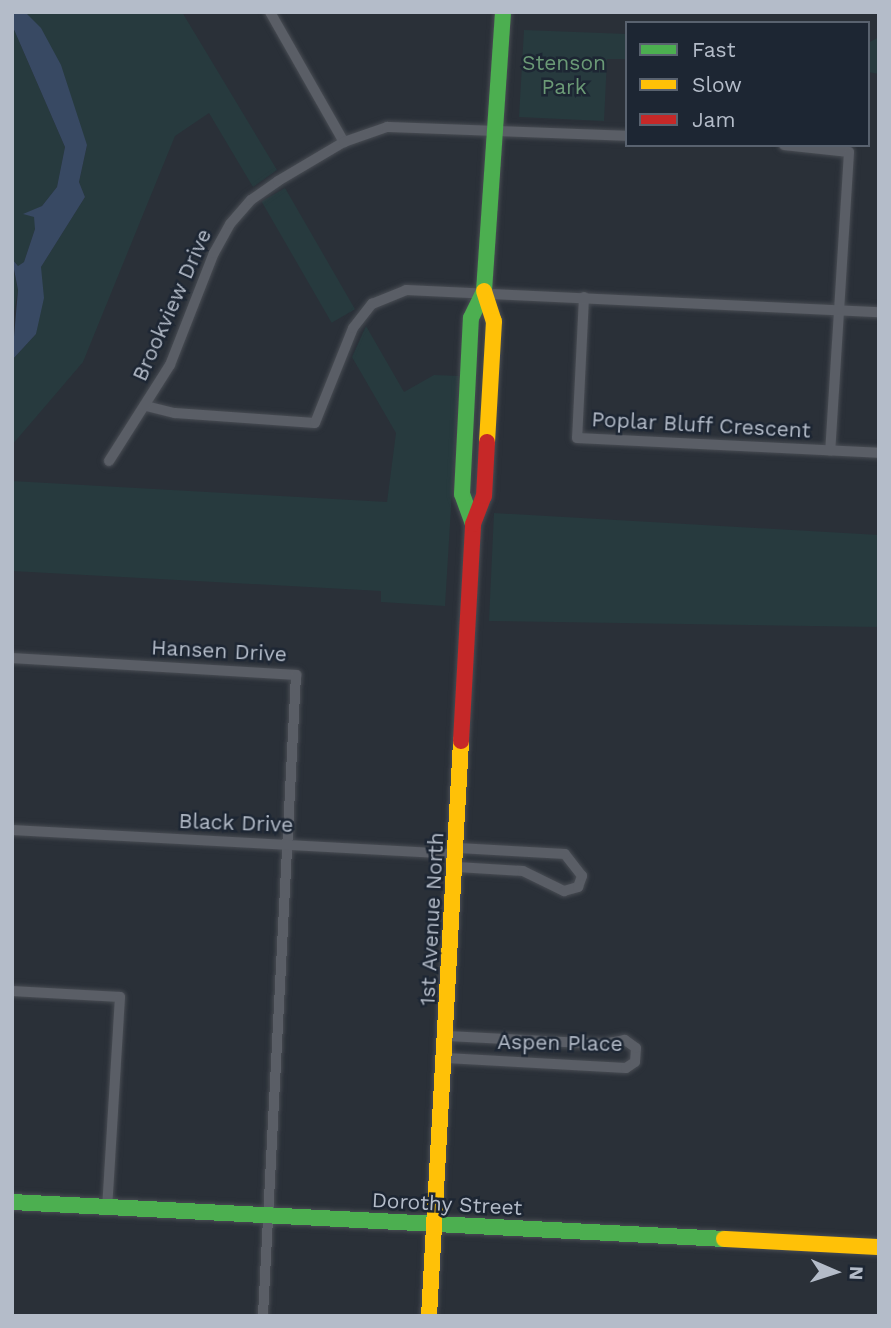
<!DOCTYPE html>
<style>
body{margin:0}
#map{position:relative;width:891px;height:1328px;overflow:hidden;background:#2a3038;font-family:"Work Sans",sans-serif}
div>[style]{position:absolute}
.green>*{inset:0;background:#273a3e;transform-origin:0 0}
.water>*{inset:0;background:#384963}
.roads{filter:drop-shadow(0 0 2px #484c53) drop-shadow(0 0 2px #484c53)}
.street>*{height:10px;margin:-5px;padding:0 5px;transform-origin:5px;border-radius:5px;background:#5a5e66}
.fast>*{height:16px;margin:-8px;padding:0 8px;transform-origin:8px;border-radius:8px;background:#4caf50}
.slow>*{height:16px;margin:-8px;padding:0 8px;transform-origin:8px;border-radius:8px;background:#ffc107}
.jam>*{height:16px;margin:-8px;padding:0 8px;transform-origin:8px;border-radius:8px;background:#c62828}
span{translate:-50% -50%;white-space:nowrap;text-align:center;line-height:1.15;-webkit-text-stroke:5px #1d2633;paint-order:stroke}
.park-label{font-size:21px;color:#6b9a76}
.street-label{font-size:21px;color:#b4bcc9}
.frame{position:absolute;inset:0;border:14px solid #b4bcc9;pointer-events:none}
.legend{position:absolute;left:625px;top:21px;width:245px;height:126px;box-sizing:border-box;background:#1d2633;border:2px solid #59626f;margin:0;padding:9px 12px;list-style:none;font-size:21px;color:#b4bcc9}
.legend li{display:flex;align-items:center;gap:14px;height:35px}
.legend b{width:35px;border:2px solid #59626f}
.north{position:absolute;left:800px;top:1237px;width:70px;height:70px;-webkit-text-stroke:5px #1d2633;paint-order:stroke;rotate:93deg;font-size:19px;font-weight:700;line-height:28px;text-align:center;color:#b4bcc9}
.north::after{content:'';display:block;margin:auto;width:24px;height:32px;background:#b4bcc9;clip-path:polygon(50% 0,100% 100%,50% 72%,0 100%)}
</style>
<div id="map">
<div class="green">
<i style="clip-path:polygon(25px 12px,182px 12px,277px 170px,253px 187px,209px 113px,175px 136px,83px 362px,12px 445px,12px 360px,36px 334px,41px 267px,85px 197px,79px 182px,87px 145px)"></i>
<i style="clip-path:polygon(12px 25px,65px 147px,57px 187px,42px 206px,25px 214px,35px 217px,35px 229px,24px 262px,18px 266px,12px 259px)"></i>
<i style="clip-path:polygon(524px 30px,627px 34px,627px 59px,607px 59px,604px 121px,519px 117px)"></i>
<i style="clip-path:polygon(879px 37px,879px 74px,868px 72px,868px 43px)"></i>
<i style="left:285px;top:188px;width:140px;height:27px;rotate:60deg"></i>
<i style="clip-path:polygon(12px 264px,18px 290px,12px 323px)"></i>
<i style="clip-path:polygon(366px 326px,404px 392px,434px 375px,459px 376px,445px 606px,381px 602px,381px 591px,12px 571px,12px 481px,387px 502px,396px 433px,352px 357px)"></i>
<i style="clip-path:polygon(494px 513px,879px 535px,879px 627px,489px 621px)"></i>
</div>
<div class="water">
<i style="clip-path:polygon(12px 12px,25px 12px,41px 28px,61px 65px,87px 145px,79px 182px,85px 197px,41px 267px,44px 298px,36px 334px,12px 360px,18px 290px,12px 259px,18px 266px,24px 262px,35px 229px,34px 217px,23px 214px,42px 206px,57px 187px,65px 147px,12px 25px)"></i>
</div>
<div class="roads">
<div class="street">
<i style="left:270px;top:12px;width:150px;rotate:60.4deg"></i>
<i style="left:784px;top:145px;width:65px;rotate:6.1deg"></i>
<i style="left:849px;top:152px;width:299px;rotate:93.6deg"></i>
<i style="left:584px;top:297px;width:141px;rotate:92.8deg"></i>
<i style="left:577px;top:438px;width:302px;rotate:2.8deg"></i>
<i style="left:146px;top:406px;width:30px;rotate:14deg"></i>
<i style="left:175px;top:413px;width:140px;rotate:4.1deg"></i>
<i style="left:315px;top:423px;width:102px;rotate:-68.2deg"></i>
<i style="left:353px;top:328px;width:31px;rotate:-52deg"></i>
<i style="left:372px;top:304px;width:37px;rotate:-22deg"></i>
<i style="left:406px;top:290px;width:474px;rotate:2.7deg"></i>
<i style="left:109px;top:461px;width:114px;rotate:-57.6deg"></i>
<i style="left:170px;top:365px;width:120px;rotate:-68.6deg"></i>
<i style="left:214px;top:253px;width:33px;rotate:-61deg"></i>
<i style="left:230px;top:224px;width:32px;rotate:-49deg"></i>
<i style="left:251px;top:200px;width:33px;rotate:-35deg"></i>
<i style="left:278px;top:181px;width:77px;rotate:-30.6deg"></i>
<i style="left:344px;top:142px;width:46px;rotate:-19.2deg"></i>
<i style="left:387px;top:127px;width:240px;rotate:2.1deg"></i>
<i style="left:12px;top:658px;width:285px;rotate:3.4deg"></i>
<i style="left:296px;top:675px;width:642px;rotate:92.95deg"></i>
<i style="left:12px;top:830px;width:446px;rotate:3.1deg"></i>
<i style="left:457px;top:867px;width:66px;rotate:3.5deg"></i>
<i style="left:523px;top:871px;width:46px;rotate:26deg"></i>
<i style="left:564px;top:891px;width:15px;rotate:-16deg"></i>
<i style="left:578px;top:887px;width:12px;rotate:-70deg"></i>
<i style="left:582px;top:876px;width:28px;rotate:-128deg"></i>
<i style="left:565px;top:854px;width:107px;rotate:-176.8deg"></i>
<i style="left:12px;top:991px;width:108px;rotate:3.2deg"></i>
<i style="left:120px;top:997px;width:210px;rotate:93.5deg"></i>
<i style="left:446px;top:1058px;width:180px;rotate:3.2deg"></i>
<i style="left:626px;top:1068px;width:11px;rotate:-34deg"></i>
<i style="left:635px;top:1062px;width:14px;rotate:-86deg"></i>
<i style="left:636px;top:1048px;width:14px;rotate:-144deg"></i>
<i style="left:625px;top:1040px;width:22px;rotate:170deg"></i>
<i style="left:603px;top:1044px;width:156px;rotate:-177.1deg"></i>
</div>
<div class="fast">
<i style="left:473px;top:524px;width:32px;rotate:-110deg"></i>
<i style="left:462px;top:494px;width:176px;rotate:-87.1deg"></i>
<i style="left:471px;top:318px;width:30px;rotate:-64deg"></i>
<i style="left:484px;top:291px;width:280px;rotate:-86.1deg"></i>
<i style="left:12px;top:1202px;width:713px;rotate:2.97deg"></i>
</div>
<div class="slow">
<i style="left:484px;top:291px;width:32px;rotate:72deg"></i>
<i style="left:494px;top:321px;width:121px;rotate:93.3deg"></i>
<i style="left:724px;top:1239px;width:155px;rotate:3deg"></i>
<i style="left:429px;top:1316px;width:576px;rotate:-86.81deg"></i>
</div>
<div class="jam">
<i style="left:461px;top:741px;width:217px;rotate:-86.8deg"></i>
<i style="left:473px;top:524px;width:30px;rotate:-69deg"></i>
<i style="left:484px;top:496px;width:54px;rotate:-86.8deg"></i>
</div>
</div>
<div class="park-label">
<span style="left:564px;top:75px">Stenson<br>Park</span>
</div>
<div class="street-label">
<span style="left:172px;top:305px;rotate:-66deg">Brookview Drive</span>
<span style="left:701px;top:425px;rotate:3deg">Poplar Bluff Crescent</span>
<span style="left:219px;top:651px;rotate:3deg">Hansen Drive</span>
<span style="left:236px;top:823px;rotate:2deg">Black Drive</span>
<span style="left:432px;top:919px;rotate:-87deg">1st Avenue North</span>
<span style="left:560px;top:1043px;rotate:1deg">Aspen Place</span>
<span style="left:447px;top:1204px;rotate:3deg">Dorothy Street</span>
</div>
<div class="frame"></div>
<ul class="legend">
<li><b style="height:9px;background:#4caf50"></b>Fast</li>
<li><b style="height:9px;background:#ffc107"></b>Slow</li>
<li><b style="height:9px;background:#c62828"></b>Jam</li>
</ul>
<div class="north">N</div>
</div>
